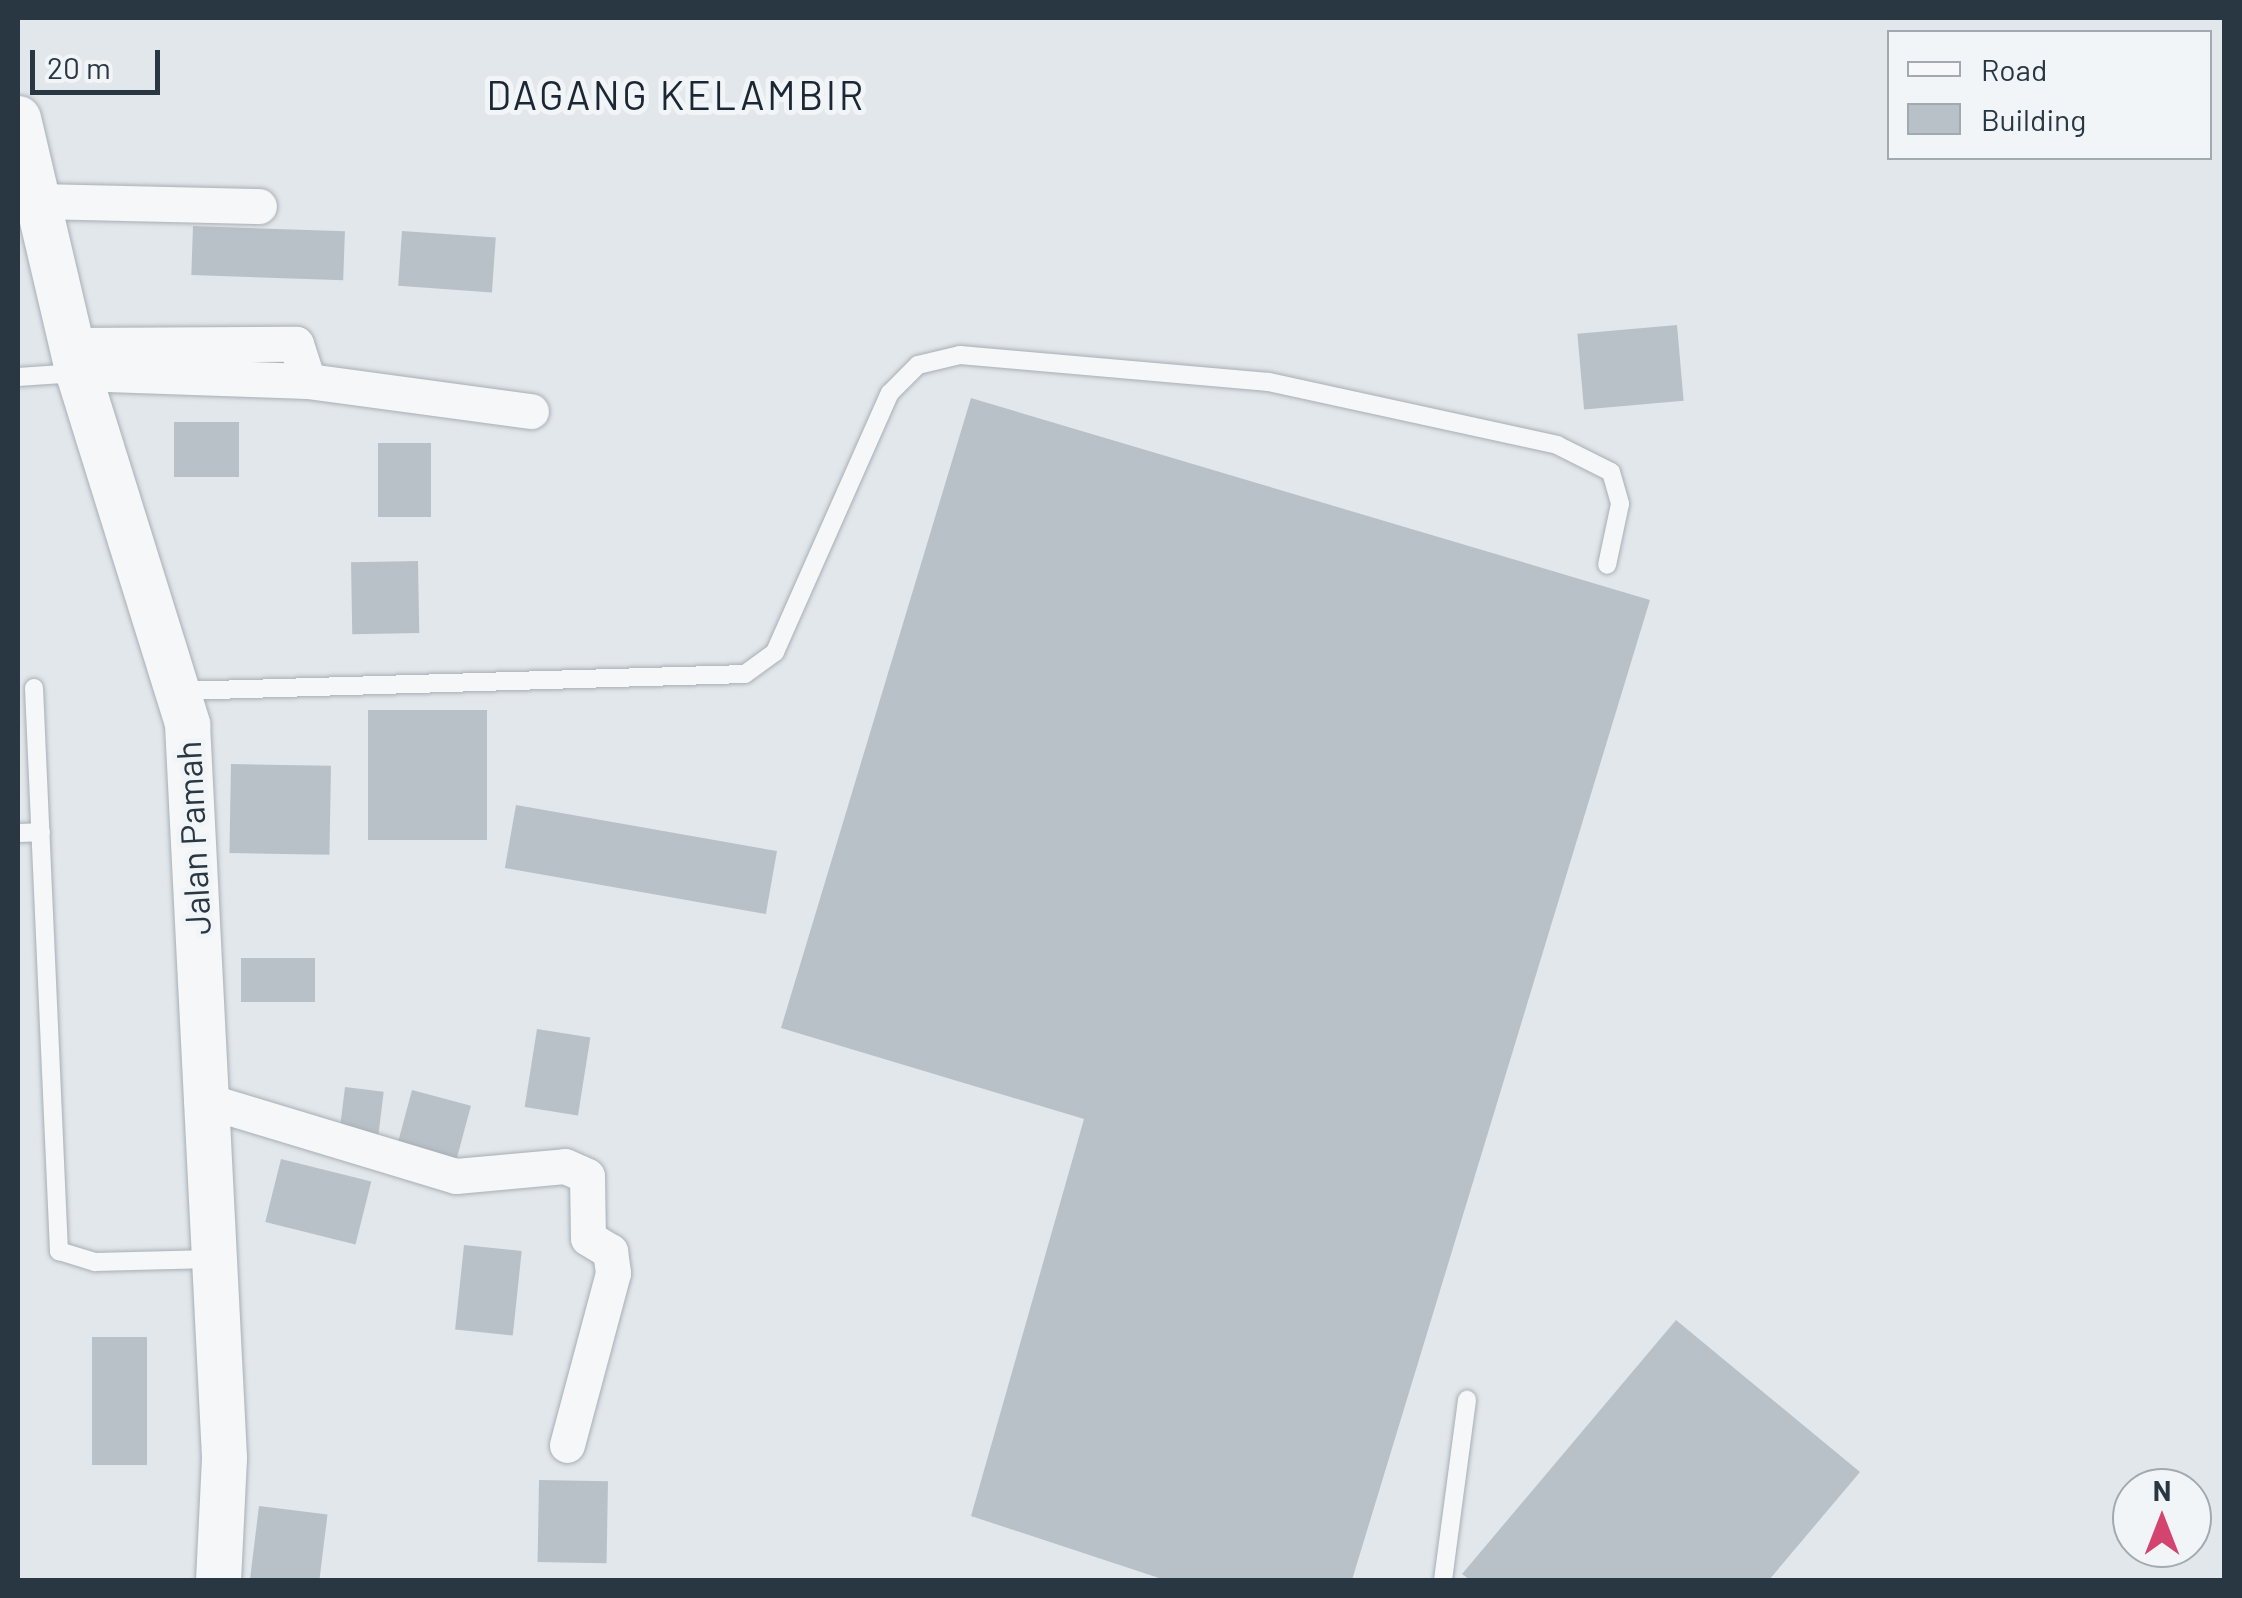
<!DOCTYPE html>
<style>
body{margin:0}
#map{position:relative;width:2242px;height:1598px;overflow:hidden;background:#e2e7eb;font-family:Barlow,sans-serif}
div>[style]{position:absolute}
.building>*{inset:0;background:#b9c1c8;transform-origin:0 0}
.roads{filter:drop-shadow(0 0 2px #a7afb5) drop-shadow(0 0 2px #a7afb5)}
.service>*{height:18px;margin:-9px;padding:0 9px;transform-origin:9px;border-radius:9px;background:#f5f7f9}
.minor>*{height:35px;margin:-17.5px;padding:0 17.5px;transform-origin:17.5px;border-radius:17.5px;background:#f5f7f9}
.tertiary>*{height:45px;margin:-22.5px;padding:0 22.5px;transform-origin:22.5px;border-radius:22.5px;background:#f5f7f9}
span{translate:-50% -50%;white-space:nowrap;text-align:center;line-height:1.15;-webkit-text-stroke:10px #f2f5f8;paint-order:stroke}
.street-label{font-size:35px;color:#293743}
.quarter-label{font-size:40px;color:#1b2734;letter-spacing:2.5px}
.frame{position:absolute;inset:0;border:20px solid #293743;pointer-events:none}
.legend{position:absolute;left:1887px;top:30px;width:325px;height:130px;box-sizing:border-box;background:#f2f5f8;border:2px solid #a2a9b0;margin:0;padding:12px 18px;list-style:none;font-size:30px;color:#293743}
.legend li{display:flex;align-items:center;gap:20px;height:50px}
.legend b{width:50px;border:2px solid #a2a9b0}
.north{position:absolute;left:2112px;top:1468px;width:100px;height:100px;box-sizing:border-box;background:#f2f5f8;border:2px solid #a2a9b0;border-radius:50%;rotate:0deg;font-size:28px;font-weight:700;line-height:40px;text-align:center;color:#293743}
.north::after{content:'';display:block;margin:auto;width:35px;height:45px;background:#d3446e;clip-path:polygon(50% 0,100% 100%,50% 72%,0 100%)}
.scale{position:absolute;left:30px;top:50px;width:130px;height:45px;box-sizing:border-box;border:5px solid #293743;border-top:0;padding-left:12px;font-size:30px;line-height:35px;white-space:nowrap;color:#293743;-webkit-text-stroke:8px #f2f5f8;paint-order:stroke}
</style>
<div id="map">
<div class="building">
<i style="left:193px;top:226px;width:152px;height:49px;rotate:2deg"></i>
<i style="left:402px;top:231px;width:94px;height:55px;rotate:4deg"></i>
<i style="left:1677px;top:325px;width:76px;height:100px;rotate:85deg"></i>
<i style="clip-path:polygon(971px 398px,1650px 600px,1352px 1580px,1165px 1580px,971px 1516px,1084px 1119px,781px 1028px)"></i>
<i style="left:174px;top:422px;width:65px;height:55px"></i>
<i style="left:378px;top:443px;width:53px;height:74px"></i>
<i style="left:418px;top:561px;width:72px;height:67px;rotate:89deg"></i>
<i style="left:368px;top:710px;width:119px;height:130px"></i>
<i style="left:231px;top:764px;width:100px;height:89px;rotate:1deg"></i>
<i style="left:516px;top:805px;width:265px;height:64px;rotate:10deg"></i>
<i style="left:241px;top:958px;width:74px;height:44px"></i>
<i style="left:537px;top:1029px;width:54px;height:79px;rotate:9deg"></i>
<i style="left:345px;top:1087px;width:39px;height:49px;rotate:7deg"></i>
<i style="left:412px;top:1090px;width:61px;height:65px;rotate:15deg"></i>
<i style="left:281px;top:1159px;width:93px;height:65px;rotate:14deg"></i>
<i style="left:464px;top:1245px;width:58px;height:85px;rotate:6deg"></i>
<i style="clip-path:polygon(1676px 1320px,1860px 1472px,1769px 1580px,1470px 1580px,1462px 1574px)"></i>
<i style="left:92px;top:1337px;width:55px;height:128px"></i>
<i style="left:539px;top:1480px;width:69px;height:82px;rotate:1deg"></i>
<i style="left:259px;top:1506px;width:69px;height:75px;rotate:7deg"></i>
</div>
<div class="roads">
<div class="service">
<i style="left:18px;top:377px;width:59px;rotate:-3.9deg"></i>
<i style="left:34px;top:688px;width:564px;rotate:87.46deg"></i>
<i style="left:59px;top:1251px;width:38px;rotate:17deg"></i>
<i style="left:95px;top:1262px;width:116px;rotate:-1.5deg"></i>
<i style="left:180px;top:691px;width:565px;rotate:-1.72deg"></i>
<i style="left:745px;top:674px;width:37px;rotate:-36deg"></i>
<i style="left:775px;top:652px;width:283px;rotate:-66.1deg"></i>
<i style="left:890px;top:393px;width:40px;rotate:-45deg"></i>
<i style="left:918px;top:365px;width:43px;rotate:-13.4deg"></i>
<i style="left:960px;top:355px;width:310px;rotate:5deg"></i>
<i style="left:1269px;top:382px;width:295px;rotate:12.3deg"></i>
<i style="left:1557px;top:445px;width:60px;rotate:26.6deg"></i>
<i style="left:1611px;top:472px;width:33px;rotate:74deg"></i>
<i style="left:1620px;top:504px;width:62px;rotate:102deg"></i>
<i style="left:18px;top:833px;width:23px;rotate:-2deg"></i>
<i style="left:1443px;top:1580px;width:182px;rotate:-82.4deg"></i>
</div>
<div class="minor">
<i style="left:34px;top:201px;width:225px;rotate:1.3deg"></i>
<i style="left:71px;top:345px;width:225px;rotate:-0.3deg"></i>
<i style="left:296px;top:344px;width:39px;rotate:72deg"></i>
<i style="left:78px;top:373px;width:230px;rotate:2deg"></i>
<i style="left:308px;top:381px;width:225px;rotate:7.7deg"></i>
<i style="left:201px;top:1099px;width:266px;rotate:16.8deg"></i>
<i style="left:456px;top:1176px;width:109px;rotate:-5.2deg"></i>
<i style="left:565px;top:1166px;width:24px;rotate:24deg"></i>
<i style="left:587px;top:1176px;width:62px;rotate:89.1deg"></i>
<i style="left:588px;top:1238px;width:26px;rotate:31deg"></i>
<i style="left:610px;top:1251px;width:22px;rotate:82deg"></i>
<i style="left:613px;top:1273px;width:178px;rotate:105deg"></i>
</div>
<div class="tertiary">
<i style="left:18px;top:118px;width:262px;rotate:76.8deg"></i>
<i style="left:78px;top:373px;width:368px;rotate:72.7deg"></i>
<i style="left:187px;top:724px;width:735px;rotate:87.11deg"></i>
<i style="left:224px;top:1458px;width:122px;rotate:92.8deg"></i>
</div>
</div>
<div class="street-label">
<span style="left:192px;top:838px;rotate:-93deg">Jalan Pamah</span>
</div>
<div class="quarter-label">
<span style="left:676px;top:94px">DAGANG KELAMBIR</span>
</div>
<div class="frame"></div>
<ul class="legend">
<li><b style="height:12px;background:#f5f7f9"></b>Road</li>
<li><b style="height:28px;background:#b9c1c8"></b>Building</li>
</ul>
<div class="north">N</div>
<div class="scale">20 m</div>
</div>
